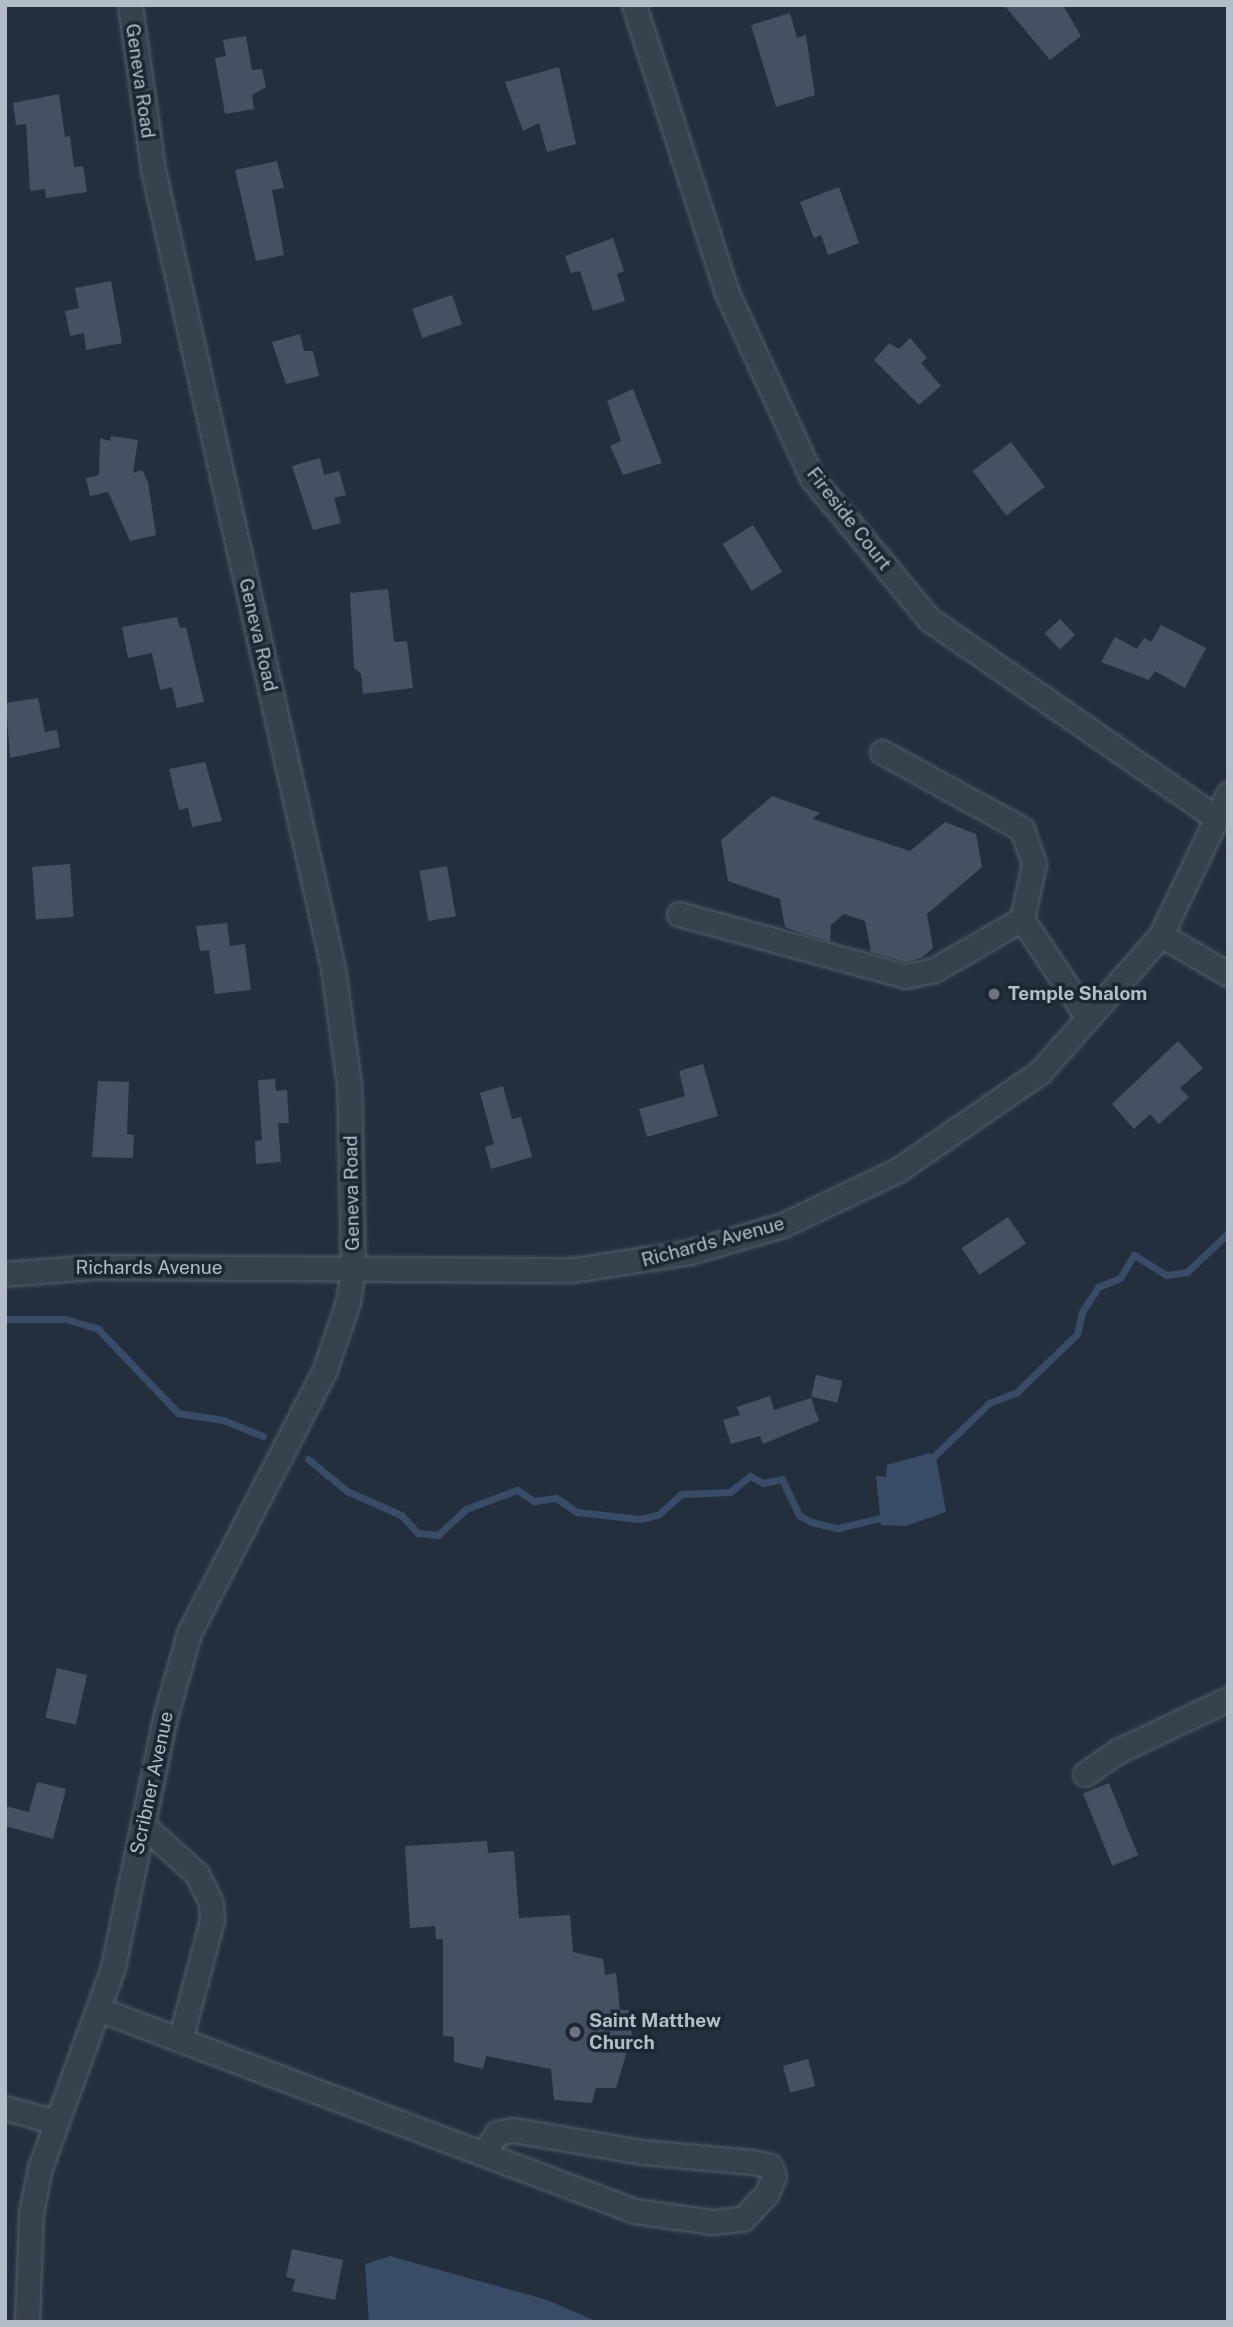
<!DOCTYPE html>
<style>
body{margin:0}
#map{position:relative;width:1233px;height:2327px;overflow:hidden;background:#242f3e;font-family:"Public Sans",sans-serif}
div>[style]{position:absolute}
.water>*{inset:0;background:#394c67}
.stream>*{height:7px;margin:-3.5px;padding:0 3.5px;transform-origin:3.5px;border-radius:3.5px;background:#394c67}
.building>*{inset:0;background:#455162;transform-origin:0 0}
.roads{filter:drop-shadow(0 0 2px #565f6c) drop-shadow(0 0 2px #565f6c)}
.minor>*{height:23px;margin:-11.5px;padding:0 11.5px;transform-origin:11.5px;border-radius:11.5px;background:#38414e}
.dots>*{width:19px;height:19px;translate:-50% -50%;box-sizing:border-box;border:4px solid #1d2633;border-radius:50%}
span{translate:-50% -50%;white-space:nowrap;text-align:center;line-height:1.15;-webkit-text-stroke:7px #1d2633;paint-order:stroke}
.street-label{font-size:19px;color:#b4bcc9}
.poi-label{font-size:19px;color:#b4bcc9;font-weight:700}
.left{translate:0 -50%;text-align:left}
.frame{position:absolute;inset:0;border:7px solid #b4bcc9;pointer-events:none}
</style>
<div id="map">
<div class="water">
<i style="clip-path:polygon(930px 1453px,936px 1457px,946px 1512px,906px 1526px,881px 1525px,876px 1476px,886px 1477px,887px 1465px)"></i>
<i style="clip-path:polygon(390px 2256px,547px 2300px,598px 2322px,369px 2322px,365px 2264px)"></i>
</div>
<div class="stream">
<i style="left:5px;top:1319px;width:61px"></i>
<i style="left:66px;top:1319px;width:34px;rotate:17deg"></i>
<i style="left:98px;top:1329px;width:116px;rotate:46.4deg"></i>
<i style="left:178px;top:1413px;width:46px;rotate:8.8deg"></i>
<i style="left:223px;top:1420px;width:43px;rotate:21.8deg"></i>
<i style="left:308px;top:1459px;width:50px;rotate:39.4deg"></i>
<i style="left:347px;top:1491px;width:59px;rotate:24deg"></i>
<i style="left:401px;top:1515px;width:25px;rotate:47deg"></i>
<i style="left:418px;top:1533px;width:20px;rotate:6deg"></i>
<i style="left:438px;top:1535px;width:38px;rotate:-43deg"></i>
<i style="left:466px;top:1509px;width:54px;rotate:-20.4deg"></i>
<i style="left:517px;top:1490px;width:20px;rotate:33deg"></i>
<i style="left:534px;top:1501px;width:22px;rotate:-8deg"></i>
<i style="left:556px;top:1498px;width:25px;rotate:34deg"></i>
<i style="left:577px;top:1512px;width:63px;rotate:6.3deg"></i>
<i style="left:640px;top:1519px;width:18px;rotate:-13deg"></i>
<i style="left:658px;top:1515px;width:31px;rotate:-42deg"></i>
<i style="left:681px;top:1494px;width:49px;rotate:-2.3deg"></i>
<i style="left:730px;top:1492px;width:26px;rotate:-39deg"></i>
<i style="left:750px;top:1476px;width:15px;rotate:28deg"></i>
<i style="left:763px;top:1483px;width:19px;rotate:-12deg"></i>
<i style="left:782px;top:1479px;width:40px;rotate:65deg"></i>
<i style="left:799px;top:1515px;width:14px;rotate:30deg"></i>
<i style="left:811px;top:1522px;width:28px;rotate:13deg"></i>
<i style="left:838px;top:1528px;width:43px;rotate:-13.4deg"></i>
<i style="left:880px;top:1518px;width:9px;rotate:-49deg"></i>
<i style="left:928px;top:1462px;width:85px;rotate:-44deg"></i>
<i style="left:989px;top:1403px;width:30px;rotate:-21deg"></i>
<i style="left:1017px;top:1392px;width:83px;rotate:-44deg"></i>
<i style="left:1077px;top:1334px;width:23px;rotate:-77deg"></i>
<i style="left:1082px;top:1312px;width:30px;rotate:-57deg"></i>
<i style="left:1098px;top:1287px;width:24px;rotate:-22deg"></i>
<i style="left:1120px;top:1278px;width:27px;rotate:-59deg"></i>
<i style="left:1134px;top:1255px;width:38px;rotate:32deg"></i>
<i style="left:1166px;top:1275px;width:21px;rotate:-8deg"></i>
<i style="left:1187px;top:1272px;width:57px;rotate:-43.6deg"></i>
</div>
<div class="building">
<i style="clip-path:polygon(1004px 5px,1063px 5px,1081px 36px,1050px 60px)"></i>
<i style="clip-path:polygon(790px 13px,797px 38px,806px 35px,815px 95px,776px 107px,751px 25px)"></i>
<i style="clip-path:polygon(246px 36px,252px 70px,262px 69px,266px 87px,252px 95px,254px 109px,225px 114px,215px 58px,226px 56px,223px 40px)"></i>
<i style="clip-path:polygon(559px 67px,576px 144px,547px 152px,539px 123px,523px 131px,505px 82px)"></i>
<i style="clip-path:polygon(59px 94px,65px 137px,70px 136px,74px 167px,83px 166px,87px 192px,46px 198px,45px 189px,30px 191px,26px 124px,16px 125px,13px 103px)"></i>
<i style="clip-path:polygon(277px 161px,284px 188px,272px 190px,284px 255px,256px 261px,235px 170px)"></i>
<i style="clip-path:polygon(839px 187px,859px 243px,828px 255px,821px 235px,814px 238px,800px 202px)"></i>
<i style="clip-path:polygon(613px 238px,624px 271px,617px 274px,625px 301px,593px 311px,580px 271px,571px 273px,565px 256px)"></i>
<i style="clip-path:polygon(111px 281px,122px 343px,86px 350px,84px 333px,70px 336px,65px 311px,79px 308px,75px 288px)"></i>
<i style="left:452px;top:295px;width:31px;height:42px;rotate:71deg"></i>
<i style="clip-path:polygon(300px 334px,304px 351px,313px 351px,319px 376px,286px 384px,272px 342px)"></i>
<i style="clip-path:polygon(910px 338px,927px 358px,921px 363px,941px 386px,919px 405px,874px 360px,889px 343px,899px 349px)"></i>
<i style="clip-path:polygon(633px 389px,662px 463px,623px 475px,610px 446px,621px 441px,607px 401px)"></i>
<i style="clip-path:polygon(111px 436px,138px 440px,133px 473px,142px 470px,148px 482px,156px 535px,130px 541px,108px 492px,90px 496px,86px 478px,99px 475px,100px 438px,110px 441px)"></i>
<i style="left:1011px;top:442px;width:56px;height:48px;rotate:53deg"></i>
<i style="clip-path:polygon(320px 458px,324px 475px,339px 471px,346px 495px,334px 498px,341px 523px,313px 530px,292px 466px)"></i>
<i style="left:753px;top:525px;width:55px;height:36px;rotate:58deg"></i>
<i style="clip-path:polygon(388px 589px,394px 642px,407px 641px,413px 688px,363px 694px,361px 674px,354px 668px,350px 593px)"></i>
<i style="clip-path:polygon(177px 617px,180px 628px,186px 627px,204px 702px,177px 708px,172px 687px,160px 690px,152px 653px,128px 658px,122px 627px)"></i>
<i style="left:1060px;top:619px;width:22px;height:21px;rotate:47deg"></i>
<i style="clip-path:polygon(1161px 625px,1206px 648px,1185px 688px,1155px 671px,1149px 680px,1101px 662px,1115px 637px,1137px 649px,1144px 638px,1151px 642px)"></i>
<i style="clip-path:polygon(38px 698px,45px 732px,57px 730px,60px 747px,10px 758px,6px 703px)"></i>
<i style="clip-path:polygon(205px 762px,222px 821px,192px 827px,188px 808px,179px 810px,169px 769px)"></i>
<i style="clip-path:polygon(772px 796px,820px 813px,813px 819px,910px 851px,945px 822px,976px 834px,982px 867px,927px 914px,933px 948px,921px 958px,906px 962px,871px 952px,865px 921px,844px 914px,831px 925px,830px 941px,804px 934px,785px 927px,780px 899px,728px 881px,721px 840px)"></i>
<i style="left:70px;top:864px;width:53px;height:38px;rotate:86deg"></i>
<i style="left:447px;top:866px;width:51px;height:28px;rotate:80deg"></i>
<i style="clip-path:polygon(227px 923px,230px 946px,245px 944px,251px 990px,215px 994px,209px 950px,200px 951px,196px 926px)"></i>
<i style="clip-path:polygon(1178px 1041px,1203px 1068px,1180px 1088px,1189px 1097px,1159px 1124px,1150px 1114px,1134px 1129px,1112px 1104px)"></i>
<i style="clip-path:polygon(703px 1064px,718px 1116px,647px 1137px,639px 1109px,685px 1096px,679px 1071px)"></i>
<i style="clip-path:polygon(275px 1079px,276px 1091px,287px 1090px,289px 1123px,278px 1123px,281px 1162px,256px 1164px,255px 1141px,262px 1140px,258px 1080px)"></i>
<i style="clip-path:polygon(98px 1081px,129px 1082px,127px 1134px,134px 1135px,133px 1158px,92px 1157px)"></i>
<i style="clip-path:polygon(503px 1086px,512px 1119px,521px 1117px,532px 1157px,491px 1169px,485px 1147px,494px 1144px,480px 1093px)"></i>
<i style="left:1008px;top:1217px;width:32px;height:56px;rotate:56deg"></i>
<i style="left:816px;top:1375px;width:27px;height:22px;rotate:13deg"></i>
<i style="clip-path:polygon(770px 1396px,774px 1410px,811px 1398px,819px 1421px,763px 1444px,760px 1436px,731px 1444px,723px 1420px,740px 1415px,737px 1407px)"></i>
<i style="left:57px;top:1668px;width:31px;height:51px;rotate:13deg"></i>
<i style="clip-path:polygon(37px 1782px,66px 1789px,53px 1839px,5px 1826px,5px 1806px,29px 1812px)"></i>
<i style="left:1109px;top:1783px;width:78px;height:28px;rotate:68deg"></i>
<i style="clip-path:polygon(487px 1841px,488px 1853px,514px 1851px,519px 1918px,570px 1915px,573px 1952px,603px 1959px,605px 1975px,616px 1973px,620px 2010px,629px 2010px,632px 2034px,616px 2088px,596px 2088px,592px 2103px,554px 2100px,551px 2069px,486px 2056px,483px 2069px,454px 2062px,454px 2037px,443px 2036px,443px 1939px,436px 1939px,435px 1926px,410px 1928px,405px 1846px)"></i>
<i style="left:808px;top:2059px;width:28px;height:26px;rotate:75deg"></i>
<i style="clip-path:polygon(292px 2249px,343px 2260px,335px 2300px,292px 2291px,295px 2279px,286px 2277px)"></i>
</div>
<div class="roads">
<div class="minor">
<i style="left:634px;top:5px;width:303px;rotate:72.1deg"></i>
<i style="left:727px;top:293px;width:204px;rotate:65.3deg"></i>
<i style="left:812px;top:478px;width:183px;rotate:50.3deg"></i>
<i style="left:929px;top:619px;width:348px;rotate:34.7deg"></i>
<i style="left:882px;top:752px;width:160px;rotate:28.8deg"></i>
<i style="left:1022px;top:829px;width:37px;rotate:71deg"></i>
<i style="left:1034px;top:864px;width:56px;rotate:102.3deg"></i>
<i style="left:679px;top:914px;width:235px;rotate:15.3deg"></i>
<i style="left:906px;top:976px;width:29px;rotate:-12deg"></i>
<i style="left:934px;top:970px;width:102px;rotate:-30.1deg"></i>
<i style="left:1022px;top:919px;width:119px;rotate:56.3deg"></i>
<i style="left:1161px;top:935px;width:78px;rotate:30.2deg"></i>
<i style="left:5px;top:1274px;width:89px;rotate:-4.5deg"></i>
<i style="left:94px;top:1267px;width:479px;rotate:0.4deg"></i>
<i style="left:573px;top:1270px;width:118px;rotate:-8.7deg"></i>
<i style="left:690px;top:1252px;width:97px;rotate:-16.2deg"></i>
<i style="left:783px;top:1225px;width:127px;rotate:-25.6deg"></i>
<i style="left:898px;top:1170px;width:173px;rotate:-34.6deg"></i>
<i style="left:1040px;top:1072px;width:183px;rotate:-48.5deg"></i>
<i style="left:1161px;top:935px;width:156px;rotate:-64.6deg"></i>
<i style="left:1085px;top:1774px;width:40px;rotate:-34.9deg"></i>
<i style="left:1118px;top:1751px;width:122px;rotate:-25.3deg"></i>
<i style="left:143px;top:1825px;width:73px;rotate:42.2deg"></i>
<i style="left:197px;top:1874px;width:32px;rotate:64deg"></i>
<i style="left:211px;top:1903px;width:17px;rotate:87deg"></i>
<i style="left:212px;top:1920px;width:124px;rotate:104.9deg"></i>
<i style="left:101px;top:2010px;width:571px;rotate:20.63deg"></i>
<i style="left:635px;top:2211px;width:78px;rotate:8.1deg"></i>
<i style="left:712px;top:2222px;width:31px;rotate:-6deg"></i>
<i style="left:743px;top:2219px;width:35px;rotate:-47deg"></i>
<i style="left:767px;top:2193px;width:18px;rotate:-68deg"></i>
<i style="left:774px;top:2176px;width:11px;rotate:-112deg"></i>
<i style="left:770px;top:2166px;width:18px;rotate:-167deg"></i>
<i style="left:752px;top:2162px;width:110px;rotate:-174.8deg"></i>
<i style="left:642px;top:2152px;width:131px;rotate:-170.3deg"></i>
<i style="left:513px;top:2130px;width:16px;rotate:169deg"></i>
<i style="left:497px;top:2133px;width:23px;rotate:124deg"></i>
<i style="left:5px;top:2108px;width:53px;rotate:15.4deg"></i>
<i style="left:27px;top:2322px;width:109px;rotate:-87.9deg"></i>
<i style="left:31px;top:2213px;width:46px;rotate:-78.7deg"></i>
<i style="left:40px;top:2168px;width:214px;rotate:-70deg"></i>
<i style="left:113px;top:1967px;width:254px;rotate:-78.2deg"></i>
<i style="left:165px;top:1718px;width:88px;rotate:-74.2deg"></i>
<i style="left:189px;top:1633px;width:297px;rotate:-62.7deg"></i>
<i style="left:325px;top:1369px;width:71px;rotate:-71.1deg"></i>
<i style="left:348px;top:1302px;width:33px;rotate:-81deg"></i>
<i style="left:353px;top:1269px;width:184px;rotate:-91.2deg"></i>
<i style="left:349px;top:1085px;width:118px;rotate:-97.8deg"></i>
<i style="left:333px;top:968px;width:819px;rotate:-102.7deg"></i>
<i style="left:153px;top:169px;width:166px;rotate:-98deg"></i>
</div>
</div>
<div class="dots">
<i style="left:994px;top:994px;background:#6b7280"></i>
<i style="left:575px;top:2032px;background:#6b7280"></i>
</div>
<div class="street-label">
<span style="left:140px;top:81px;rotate:82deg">Geneva Road</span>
<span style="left:849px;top:519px;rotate:52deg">Fireside Court</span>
<span style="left:258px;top:635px;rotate:77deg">Geneva Road</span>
<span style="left:352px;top:1193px;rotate:-91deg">Geneva Road</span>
<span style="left:713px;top:1242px;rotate:-15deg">Richards Avenue</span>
<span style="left:149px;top:1268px">Richards Avenue</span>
<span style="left:152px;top:1783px;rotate:-78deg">Scribner Avenue</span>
</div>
<div class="poi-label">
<span class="left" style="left:1008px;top:994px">Temple Shalom</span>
<span class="left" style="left:589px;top:2032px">Saint Matthew<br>Church</span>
</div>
<div class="frame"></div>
</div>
